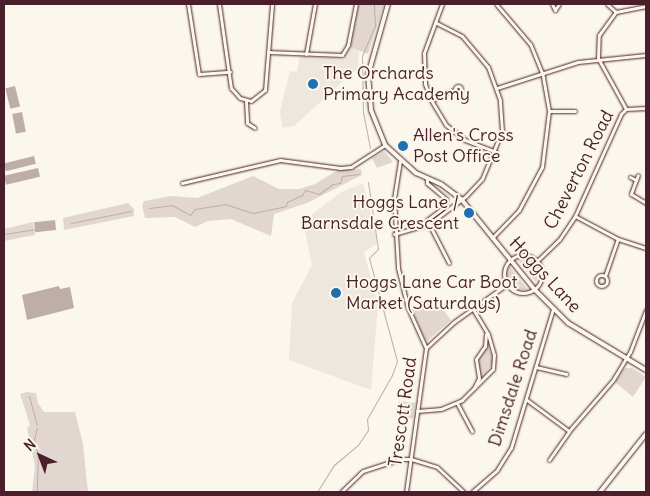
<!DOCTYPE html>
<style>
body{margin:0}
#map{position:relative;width:650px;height:496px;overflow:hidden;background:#fbf7ec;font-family:Delius,sans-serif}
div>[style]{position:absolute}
.built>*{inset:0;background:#eee7de}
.green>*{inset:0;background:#e2d7d0}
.water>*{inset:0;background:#bfadaa;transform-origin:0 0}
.stream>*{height:1px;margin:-0.5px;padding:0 0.5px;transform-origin:0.5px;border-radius:0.5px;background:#bfadaa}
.roads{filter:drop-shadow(0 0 1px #4a1f2b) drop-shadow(0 0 1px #4a1f2b)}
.minor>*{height:3px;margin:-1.5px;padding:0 1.5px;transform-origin:1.5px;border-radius:1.5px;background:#fbf7ec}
.minor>.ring{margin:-1.5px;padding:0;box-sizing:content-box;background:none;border:3px solid #fbf7ec;border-radius:50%}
.tertiary>*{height:4px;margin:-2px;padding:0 2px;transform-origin:2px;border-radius:2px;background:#fbf7ec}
.dots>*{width:14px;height:14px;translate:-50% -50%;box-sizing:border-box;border:2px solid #fbf7ec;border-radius:50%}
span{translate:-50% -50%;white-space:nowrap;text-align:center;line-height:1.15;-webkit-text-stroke:4px #fbf7ec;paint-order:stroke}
.poi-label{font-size:18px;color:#4a1f2b}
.left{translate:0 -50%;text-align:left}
.right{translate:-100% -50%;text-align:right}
.street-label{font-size:18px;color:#4a1f2b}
.frame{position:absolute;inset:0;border:5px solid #4a1f2b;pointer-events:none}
.north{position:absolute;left:15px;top:431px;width:50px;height:50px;-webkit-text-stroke:4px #fbf7ec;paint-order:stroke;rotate:317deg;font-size:14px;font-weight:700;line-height:20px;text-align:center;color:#4a1f2b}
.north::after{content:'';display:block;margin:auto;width:18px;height:22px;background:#4a1f2b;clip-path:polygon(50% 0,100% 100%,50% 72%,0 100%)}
</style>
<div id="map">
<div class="built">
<i style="clip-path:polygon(350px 47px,359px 50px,358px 68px,294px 126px,282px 128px,280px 111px,290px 71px,297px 72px,300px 56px,343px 59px)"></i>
<i style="clip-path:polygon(363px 183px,378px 243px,364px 252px,378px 305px,371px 390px,289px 360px,292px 303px,312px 265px,303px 221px,340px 193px)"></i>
</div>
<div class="green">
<i style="clip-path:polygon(359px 4px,384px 4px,368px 54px,350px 47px)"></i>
<i style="clip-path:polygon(384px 151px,393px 162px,377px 168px,372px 158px)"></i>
<i style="clip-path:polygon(361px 169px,362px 175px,307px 203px,274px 214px,271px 236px,231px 219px,208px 221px,195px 227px,175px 217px,145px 218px,142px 206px,144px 201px,171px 196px,197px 198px,253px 176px,279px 189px,299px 189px,315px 184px,338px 170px)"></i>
<i style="clip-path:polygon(128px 203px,134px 209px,134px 216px,64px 230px,63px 218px)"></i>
<i style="clip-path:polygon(33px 222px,35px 235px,4px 241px,4px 229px)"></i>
<i style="clip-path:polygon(517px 259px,527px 259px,535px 264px,539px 273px,536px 282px)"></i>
<i style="clip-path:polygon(509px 266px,528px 290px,518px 290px,510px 284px,507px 275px)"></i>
<i style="clip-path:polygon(436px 300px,451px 320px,426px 342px,411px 308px)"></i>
<i style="clip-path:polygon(488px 345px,494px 362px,482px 378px,477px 362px)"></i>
<i style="clip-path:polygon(625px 368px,632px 368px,646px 377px,633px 397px,615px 382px)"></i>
<i style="clip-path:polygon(27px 392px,36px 393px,38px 403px,44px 412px,75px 412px,83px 444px,88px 492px,32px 492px,35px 466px,27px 428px,30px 425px,20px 394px)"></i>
<i style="clip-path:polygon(399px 401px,415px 403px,413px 419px,395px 414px)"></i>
</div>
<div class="water">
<i style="left:15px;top:86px;width:21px;height:10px;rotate:76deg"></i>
<i style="left:22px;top:112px;width:20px;height:10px;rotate:79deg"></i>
<i style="left:34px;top:156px;width:8px;height:31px;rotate:76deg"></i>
<i style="left:38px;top:168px;width:9px;height:35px;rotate:77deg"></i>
<i style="left:55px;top:220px;width:10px;height:21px;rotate:84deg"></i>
<i style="clip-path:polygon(59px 286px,60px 289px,70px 287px,74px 308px,27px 320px,22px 295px)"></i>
</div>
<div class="stream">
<i style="left:370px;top:148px;width:36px;rotate:-101deg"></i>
<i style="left:363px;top:113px;width:57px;rotate:-91deg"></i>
<i style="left:362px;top:56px;width:34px;rotate:-67deg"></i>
<i style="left:375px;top:25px;width:21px;rotate:-93deg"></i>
<i style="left:149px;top:208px;width:23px;rotate:-7deg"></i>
<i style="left:172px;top:205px;width:21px;rotate:29deg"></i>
<i style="left:190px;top:215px;width:8px;rotate:-50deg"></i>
<i style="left:195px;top:209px;width:30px;rotate:-9deg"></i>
<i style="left:225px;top:204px;width:29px;rotate:18deg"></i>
<i style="left:253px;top:213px;width:34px;rotate:-12deg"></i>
<i style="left:286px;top:206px;width:4px;rotate:-76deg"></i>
<i style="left:287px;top:202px;width:17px;rotate:-25deg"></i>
<i style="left:302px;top:195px;width:6px;rotate:-59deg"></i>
<i style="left:305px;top:190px;width:15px;rotate:16deg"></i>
<i style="left:319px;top:194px;width:17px;rotate:-36deg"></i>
<i style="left:333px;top:184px;width:7px;rotate:-8deg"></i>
<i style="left:340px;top:183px;width:7px;rotate:-74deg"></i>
<i style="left:342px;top:176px;width:17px;rotate:-7deg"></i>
<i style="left:71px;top:223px;width:61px;rotate:-11.3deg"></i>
<i style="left:4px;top:234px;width:31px;rotate:-9deg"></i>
<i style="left:29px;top:396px;width:30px;rotate:75deg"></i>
<i style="left:37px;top:428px;width:11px;rotate:105deg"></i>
<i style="left:34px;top:439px;width:16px;rotate:76deg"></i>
<i style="left:38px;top:455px;width:37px;rotate:92deg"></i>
<i style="left:317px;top:492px;width:32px;rotate:-58deg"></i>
<i style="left:334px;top:465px;width:31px;rotate:-40deg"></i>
<i style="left:358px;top:445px;width:18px;rotate:-56deg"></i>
<i style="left:368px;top:430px;width:11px;rotate:-95deg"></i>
<i style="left:367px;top:419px;width:51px;rotate:-60.4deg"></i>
<i style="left:392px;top:375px;width:15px;rotate:-70deg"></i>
<i style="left:397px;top:361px;width:107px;rotate:-105.2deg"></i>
<i style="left:369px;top:258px;width:13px;rotate:-45deg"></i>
<i style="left:378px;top:249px;width:68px;rotate:-98.5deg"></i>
</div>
<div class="roads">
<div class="minor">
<i style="left:188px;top:4px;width:71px;rotate:81.1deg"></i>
<i style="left:199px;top:74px;width:31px;rotate:-4deg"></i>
<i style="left:219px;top:4px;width:85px;rotate:81.9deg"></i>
<i style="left:231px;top:88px;width:13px;rotate:48deg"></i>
<i style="left:240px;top:98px;width:11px;rotate:15deg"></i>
<i style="left:251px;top:101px;width:18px;rotate:-38deg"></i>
<i style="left:265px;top:90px;width:86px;rotate:-85.3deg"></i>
<i style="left:442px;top:4px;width:52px;rotate:110.2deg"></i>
<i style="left:424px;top:53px;width:31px;rotate:88deg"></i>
<i style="left:425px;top:84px;width:17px;rotate:69deg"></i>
<i style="left:431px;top:100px;width:29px;rotate:59deg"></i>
<i style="left:446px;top:125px;width:24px;rotate:38deg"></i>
<i style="left:465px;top:140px;width:33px;rotate:21deg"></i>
<i style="left:552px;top:4px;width:7px;rotate:63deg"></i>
<i style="left:555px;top:10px;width:7px;rotate:-56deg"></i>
<i style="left:607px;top:4px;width:12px;rotate:42deg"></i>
<i style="left:268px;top:52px;width:74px;rotate:2.3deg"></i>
<i style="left:342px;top:55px;width:12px;rotate:-59deg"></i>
<i style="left:348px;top:45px;width:42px;rotate:-79deg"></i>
<i style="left:306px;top:54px;width:51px;rotate:-79.8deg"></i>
<i class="ring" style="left:455px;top:86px;width:3px;height:3px"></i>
<i style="left:497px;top:88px;width:85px;rotate:-17.8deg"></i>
<i style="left:578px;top:62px;width:68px;rotate:-5.9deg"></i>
<i style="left:431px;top:100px;width:26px;rotate:-23deg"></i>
<i style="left:246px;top:101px;width:22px;rotate:87deg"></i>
<i style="left:247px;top:123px;width:9px;rotate:32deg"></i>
<i style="left:626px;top:109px;width:20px;rotate:-3deg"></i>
<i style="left:549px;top:111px;width:26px"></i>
<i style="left:400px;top:161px;width:37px;rotate:99deg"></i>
<i style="left:394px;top:198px;width:70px;rotate:86.7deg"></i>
<i style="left:398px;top:268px;width:41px;rotate:76deg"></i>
<i style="left:408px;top:308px;width:44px;rotate:65.8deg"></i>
<i style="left:426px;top:348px;width:145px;rotate:97.9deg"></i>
<i style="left:630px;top:177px;width:7px;rotate:27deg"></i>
<i style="left:636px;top:180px;width:15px;rotate:110deg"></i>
<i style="left:631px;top:194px;width:17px;rotate:31deg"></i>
<i style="left:427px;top:178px;width:5px;rotate:90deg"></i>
<i style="left:427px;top:183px;width:25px;rotate:40deg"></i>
<i style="left:446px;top:199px;width:9px;rotate:108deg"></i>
<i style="left:443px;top:208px;width:20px;rotate:143deg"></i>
<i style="left:427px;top:220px;width:48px;rotate:62.9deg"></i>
<i style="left:636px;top:180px;width:5px;rotate:-68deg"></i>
<i style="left:182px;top:183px;width:101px;rotate:-13.2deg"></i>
<i style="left:280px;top:160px;width:61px;rotate:7.6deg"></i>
<i style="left:340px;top:168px;width:11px;rotate:-5deg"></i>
<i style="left:351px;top:167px;width:40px;rotate:-32.9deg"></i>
<i style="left:575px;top:216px;width:49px;rotate:28.1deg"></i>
<i style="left:618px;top:239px;width:29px;rotate:18deg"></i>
<i style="left:394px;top:234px;width:36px;rotate:-16deg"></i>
<i style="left:429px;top:224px;width:46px;rotate:-37.1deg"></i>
<i style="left:466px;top:196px;width:23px;rotate:-47deg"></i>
<i style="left:482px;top:179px;width:52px;rotate:-67.4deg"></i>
<i style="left:502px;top:131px;width:31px;rotate:-94deg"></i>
<i style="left:500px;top:100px;width:35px;rotate:-110deg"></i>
<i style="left:488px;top:67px;width:40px;rotate:-130deg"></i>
<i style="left:462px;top:36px;width:30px;rotate:-153deg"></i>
<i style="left:492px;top:238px;width:39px;rotate:-46deg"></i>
<i style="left:519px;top:210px;width:49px;rotate:-61.9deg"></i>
<i style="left:542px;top:167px;width:56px;rotate:-82.9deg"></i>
<i style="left:549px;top:111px;width:39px;rotate:-100deg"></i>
<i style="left:542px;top:73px;width:31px;rotate:-112deg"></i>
<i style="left:530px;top:44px;width:52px;rotate:-130.4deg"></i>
<i class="ring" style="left:504px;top:255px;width:35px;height:35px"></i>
<i style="left:537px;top:261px;width:30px;rotate:-44deg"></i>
<i style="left:559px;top:240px;width:29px;rotate:-56deg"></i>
<i style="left:575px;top:216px;width:112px;rotate:-65.7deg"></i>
<i style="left:621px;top:114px;width:7px;rotate:-45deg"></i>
<i style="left:626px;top:109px;width:58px;rotate:-118.8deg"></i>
<i style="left:598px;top:58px;width:23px;rotate:-88deg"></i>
<i style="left:599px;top:35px;width:29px;rotate:-54deg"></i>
<i style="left:616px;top:12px;width:31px;rotate:-11deg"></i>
<i class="ring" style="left:596.5px;top:275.5px;width:8px;height:8px"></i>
<i style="left:605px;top:276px;width:39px;rotate:-71deg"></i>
<i style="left:426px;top:348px;width:38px;rotate:-43deg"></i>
<i style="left:454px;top:322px;width:65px;rotate:-35.6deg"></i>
<i style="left:536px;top:367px;width:31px;rotate:13deg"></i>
<i style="left:474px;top:388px;width:11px;rotate:-63deg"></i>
<i style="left:479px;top:378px;width:19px;rotate:-99deg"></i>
<i style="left:476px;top:359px;width:16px;rotate:-55deg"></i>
<i style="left:485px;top:346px;width:12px;rotate:-85deg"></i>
<i style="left:527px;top:400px;width:52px;rotate:36.4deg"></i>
<i style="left:569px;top:431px;width:67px;rotate:-49.2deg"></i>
<i style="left:613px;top:380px;width:33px;rotate:-59deg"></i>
<i style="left:630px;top:352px;width:45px;rotate:-69.1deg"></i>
<i style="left:457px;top:403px;width:32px;rotate:62deg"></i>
<i style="left:417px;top:411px;width:24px;rotate:-5deg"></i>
<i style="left:441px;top:409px;width:23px;rotate:-23deg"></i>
<i style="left:462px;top:400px;width:44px;rotate:-45deg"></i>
<i style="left:493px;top:369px;width:14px;rotate:-86deg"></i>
<i style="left:494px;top:355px;width:22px;rotate:-106deg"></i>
<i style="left:488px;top:334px;width:29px;rotate:-121deg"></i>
<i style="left:549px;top:460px;width:35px;rotate:-55deg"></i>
<i style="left:341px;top:492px;width:30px;rotate:-44deg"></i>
<i style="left:363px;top:471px;width:38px;rotate:-18deg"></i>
<i style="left:399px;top:459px;width:12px"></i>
<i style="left:411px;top:459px;width:27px;rotate:17deg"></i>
<i style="left:437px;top:467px;width:37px;rotate:43deg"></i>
<i style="left:472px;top:492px;width:33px;rotate:-41deg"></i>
<i style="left:497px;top:470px;width:26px;rotate:-58deg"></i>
<i style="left:511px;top:448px;width:145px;rotate:-73.2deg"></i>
</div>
<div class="tertiary">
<i style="left:388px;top:4px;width:74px;rotate:105.7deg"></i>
<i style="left:368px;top:75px;width:35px;rotate:85deg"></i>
<i style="left:371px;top:110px;width:38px;rotate:68deg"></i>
<i style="left:385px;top:145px;width:42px;rotate:42.1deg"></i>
<i style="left:416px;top:173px;width:27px;rotate:24deg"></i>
<i style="left:441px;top:184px;width:26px;rotate:37deg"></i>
<i style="left:462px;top:200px;width:114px;rotate:51deg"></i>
<i style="left:534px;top:289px;width:48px;rotate:45deg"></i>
<i style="left:568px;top:323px;width:91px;rotate:31.1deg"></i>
<i style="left:600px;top:492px;width:74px;rotate:-51.6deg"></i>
</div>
</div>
<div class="dots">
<i style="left:313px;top:84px;background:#1f6fb2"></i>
<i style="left:403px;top:146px;background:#1f6fb2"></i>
<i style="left:469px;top:213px;background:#1f6fb2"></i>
<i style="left:336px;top:293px;background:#1f6fb2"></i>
</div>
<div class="poi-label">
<span class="left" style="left:323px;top:84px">The Orchards<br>Primary Academy</span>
<span class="left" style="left:413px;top:146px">Allen's Cross<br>Post Office</span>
<span class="right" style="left:459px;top:213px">Hoggs Lane /<br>Barnsdale Crescent</span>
<span class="left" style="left:346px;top:293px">Hoggs Lane Car Boot<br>Market (Saturdays)</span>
</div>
<div class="street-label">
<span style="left:579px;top:170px;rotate:-63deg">Cheverton Road</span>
<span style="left:545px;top:275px;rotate:47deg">Hoggs Lane</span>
<span style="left:513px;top:388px;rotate:-72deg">Dimsdale Road</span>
<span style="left:403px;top:412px;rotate:-82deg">Trescott Road</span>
</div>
<div class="frame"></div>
<div class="north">N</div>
</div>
